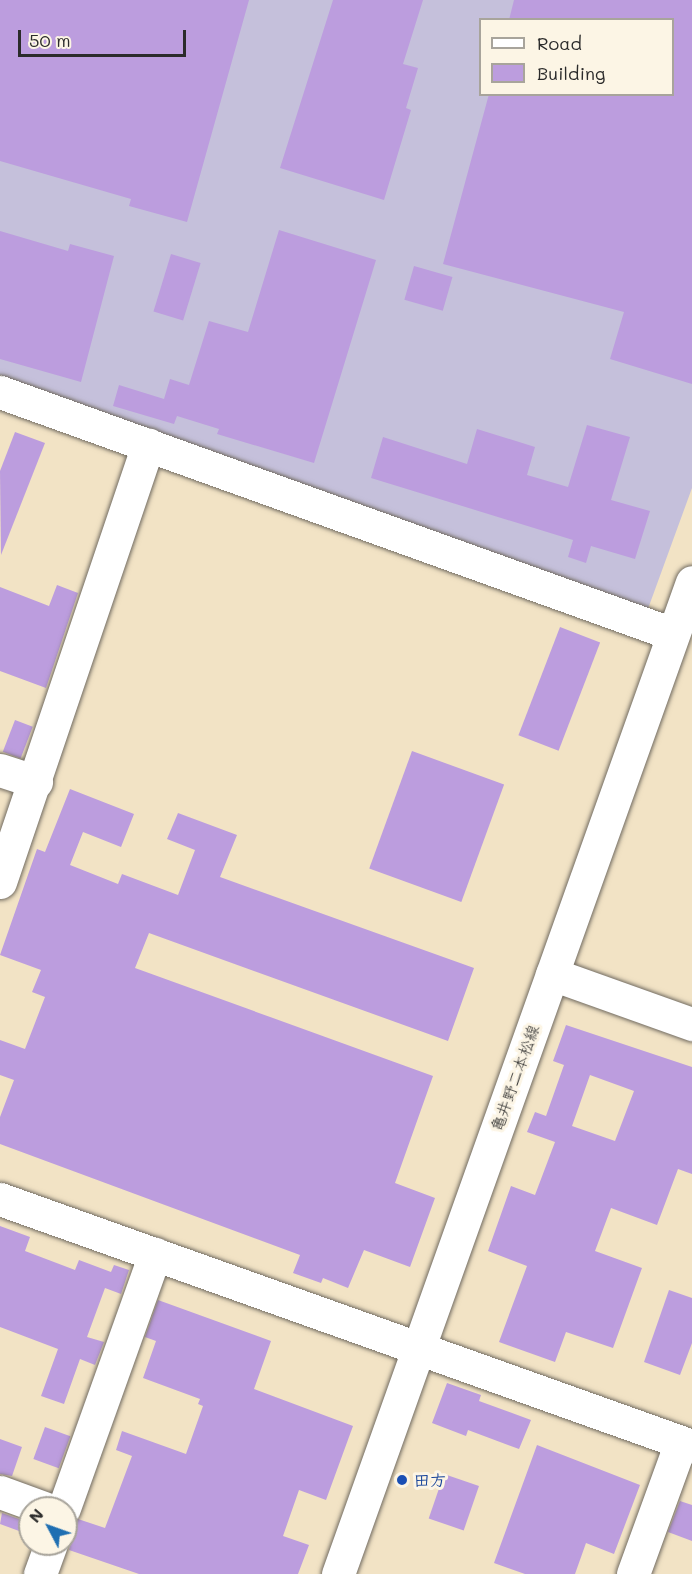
<!DOCTYPE html>
<meta charset="utf-8">
<style>
body{margin:0}
#map{position:relative;width:692px;height:1574px;overflow:hidden;background:#f2e3c5;font-family:Mali,"Klee One",sans-serif}
div>[style]{position:absolute}
.industrial>*{inset:0;background:#c5c0db}
.building>*{inset:0;background:#bc9dde;transform-origin:0 0}
.roads{filter:drop-shadow(0 0 2px #716b61) drop-shadow(0 0 2px #716b61)}
.minor>*{height:33px;margin:-16.5px;padding:0 16.5px;transform-origin:16.5px;border-radius:16.5px;background:#fff}
.dots>*{width:16px;height:16px;translate:-50% -50%;box-sizing:border-box;border:3px solid #fcf5e5;border-radius:50%}
span{translate:-50% -50%;white-space:nowrap;text-align:center;line-height:1.15;-webkit-text-stroke:6px #fcf5e5;paint-order:stroke}
.street-label{font-size:16px;color:#2b2b2b}
.transit-label{font-size:16px;color:#164399;font-weight:700}
.left{translate:0 -50%;text-align:left}
.legend{position:absolute;left:479px;top:18px;width:195px;height:78px;box-sizing:border-box;background:#fcf5e5;border:2px solid #a8a49b;margin:0;padding:8px 10px;list-style:none;font-size:18px;color:#2b2b2b}
.legend li{display:flex;align-items:center;gap:12px;height:30px}
.legend b{width:30px;border:2px solid #a8a49b}
.north{position:absolute;left:18px;top:1496px;width:60px;height:60px;box-sizing:border-box;background:#fcf5e5;border:2px solid #a8a49b;border-radius:50%;rotate:311deg;font-size:16px;font-weight:700;line-height:24px;text-align:center;color:#2b2b2b}
.north::after{content:'';display:block;margin:auto;width:21px;height:27px;background:#1f6fb2;clip-path:polygon(50% 0,100% 100%,50% 72%,0 100%)}
.scale{position:absolute;left:18px;top:30px;width:168px;height:27px;box-sizing:border-box;border:3px solid #2b2b2b;border-top:0;padding-left:8px;font-size:18px;line-height:21px;white-space:nowrap;color:#2b2b2b;-webkit-text-stroke:4px #fcf5e5;paint-order:stroke}
</style>
<div id="map">
<div class="industrial">
<i style="clip-path:polygon(evenodd,0 0,692px 0,692px 488px,645px 617px,0 375px,0 0,480px 20px,672px 20px,672px 94px,480px 94px,480px 20px)"></i>
</div>
<div class="building">
<i style="clip-path:polygon(0 0,249px 0,187px 222px,129px 206px,131px 199px,0 161px)"></i>
<i style="clip-path:polygon(333px 0,423px 0,403px 64px,418px 68px,406px 108px,411px 110px,384px 200px,280px 168px)"></i>
<i style="clip-path:polygon(514px 0,692px 0,692px 384px,610px 359px,624px 312px,443px 264px,489px 94px,672px 94px,672px 20px,509px 20px)"></i>
<i style="clip-path:polygon(279px 230px,376px 260px,314px 463px,217px 434px,219px 429px,177px 416px,174px 424px,113px 406px,119px 385px,164px 399px,170px 379px,189px 385px,209px 321px,248px 332px)"></i>
<i style="clip-path:polygon(0 231px,68px 251px,70px 244px,114px 256px,81px 382px,0 359px)"></i>
<i style="left:171px;top:254px;width:31px;height:60px;rotate:17deg"></i>
<i style="left:414px;top:266px;width:40px;height:35px;rotate:16deg"></i>
<i style="clip-path:polygon(587px 425px,630px 437px,611px 500px,650px 511px,635px 559px,591px 546px,586px 563px,568px 557px,573px 540px,371px 478px,383px 437px,467px 464px,477px 429px,535px 447px,527px 475px,568px 487px)"></i>
<i style="clip-path:polygon(15px 432px,45px 443px,1px 555px,0 471px)"></i>
<i style="clip-path:polygon(57px 585px,78px 593px,46px 688px,0 671px,0 587px,49px 606px)"></i>
<i style="left:560px;top:627px;width:43px;height:116px;rotate:21deg"></i>
<i style="left:15px;top:720px;width:19px;height:34px;rotate:21deg"></i>
<i style="left:412px;top:751px;width:98px;height:125px;rotate:20deg"></i>
<i style="clip-path:polygon(70px 789px,134px 814px,121px 847px,83px 832px,70px 865px,118px 884px,122px 874px,178px 895px,195px 850px,167px 839px,178px 813px,237px 835px,220px 877px,474px 968px,448px 1041px,149px 933px,135px 968px,433px 1076px,395px 1183px,435px 1198px,410px 1267px,364px 1250px,348px 1288px,323px 1278px,321px 1283px,293px 1273px,300px 1255px,0 1144px,0 1117px,14px 1080px,0 1075px,0 1040px,25px 1049px,45px 997px,32px 992px,41px 970px,0 955px,37px 849px,45px 852px)"></i>
<i style="clip-path:polygon(evenodd,566px 1025px,692px 1067px,692px 1174px,678px 1169px,657px 1225px,611px 1208px,595px 1251px,642px 1268px,613px 1348px,566px 1332px,555px 1362px,499px 1342px,527px 1266px,488px 1251px,511px 1186px,535px 1195px,555px 1142px,527px 1132px,535px 1112px,546px 1116px,564px 1065px,553px 1061px,566px 1025px,590px 1075px,634px 1091px,615px 1141px,572px 1126px,590px 1075px)"></i>
<i style="clip-path:polygon(0 1226px,30px 1237px,25px 1251px,75px 1270px,79px 1260px,111px 1272px,114px 1265px,129px 1270px,121px 1294px,105px 1288px,87px 1337px,104px 1342px,95px 1365px,80px 1359px,64px 1404px,41px 1396px,58px 1349px,0 1327px)"></i>
<i style="clip-path:polygon(669px 1290px,692px 1298px,692px 1343px,680px 1375px,644px 1362px)"></i>
<i style="clip-path:polygon(158px 1300px,271px 1341px,254px 1389px,353px 1426px,326px 1500px,299px 1490px,283px 1536px,309px 1545px,298px 1574px,139px 1574px,69px 1550px,78px 1519px,105px 1528px,132px 1456px,116px 1450px,122px 1431px,186px 1454px,203px 1406px,198px 1404px,200px 1399px,143px 1378px,156px 1341px,145px 1337px)"></i>
<i style="clip-path:polygon(447px 1383px,481px 1395px,479px 1401px,531px 1420px,519px 1449px,468px 1430px,466px 1436px,432px 1423px)"></i>
<i style="left:45px;top:1427px;width:27px;height:34px;rotate:20deg"></i>
<i style="clip-path:polygon(0 1439px,22px 1447px,12px 1476px,0 1474px)"></i>
<i style="clip-path:polygon(537px 1445px,640px 1485px,614px 1554px,586px 1543px,575px 1574px,525px 1574px,494px 1563px)"></i>
<i style="left:444px;top:1474px;width:37px;height:47px;rotate:19deg"></i>
<i style="clip-path:polygon(680px 1501px,692px 1505px,692px 1541px,668px 1532px)"></i>
<i style="clip-path:polygon(2px 1513px,30px 1523px,30px 1535px,0 1524px)"></i>
</div>
<div class="roads">
<div class="minor">
<i style="left:0;top:392px;width:715px;rotate:19.78deg"></i>
<i style="left:0;top:770px;width:38px;rotate:18deg"></i>
<i style="left:0;top:882px;width:462px;rotate:-71.3deg"></i>
<i style="left:552px;top:974px;width:149px;rotate:19.7deg"></i>
<i style="left:0;top:1199px;width:735px;rotate:19.64deg"></i>
<i style="left:0;top:1492px;width:47px;rotate:20deg"></i>
<i style="left:64px;top:1508px;width:270px;rotate:-70.3deg"></i>
<i style="left:40px;top:1574px;width:32px;rotate:-70deg"></i>
<i style="left:338px;top:1574px;width:1053px;rotate:-70.36deg"></i>
<i style="left:633px;top:1574px;width:140px;rotate:-70deg"></i>
</div>
</div>
<div class="dots">
<i style="left:402px;top:1480px;background:#1a4fb4"></i>
</div>
<div class="street-label">
<span style="left:515px;top:1078px;rotate:-70deg">亀井野二本松線</span>
</div>
<div class="transit-label">
<span class="left" style="left:414px;top:1480px">田方</span>
</div>
<ul class="legend">
<li><b style="height:8px;background:#fff"></b>Road</li>
<li><b style="height:16px;background:#bc9dde"></b>Building</li>
</ul>
<div class="north">N</div>
<div class="scale">50 m</div>
</div>
